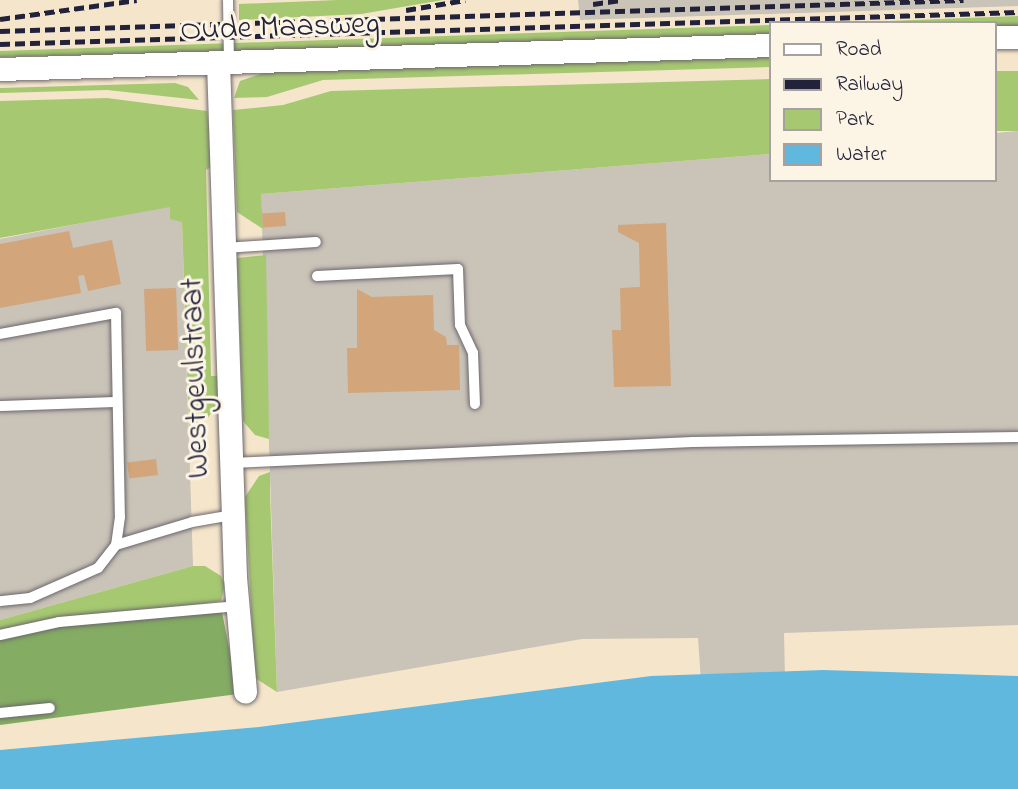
<!DOCTYPE html>
<style>
body{margin:0}
#map{position:relative;width:1018px;height:789px;overflow:hidden;background:#f5e6cb;font-family:"Indie Flower",sans-serif}
div>[style]{position:absolute}
.industrial>*{inset:0;background:#c9c3b8}
.green>*{inset:0;background:#a6c871;transform-origin:0 0}
.forest>*{inset:0;background:#84ac63}
.water>*{inset:0;background:#61b8de}
.building>*{inset:0;background:#d2a57a;transform-origin:0 0}
.roads{filter:drop-shadow(0 0 2px #6c676d) drop-shadow(0 0 2px #6c676d)}
.lane>*{height:10px;margin:-5px;padding:0 5px;transform-origin:5px;border-radius:5px;background:#fff}
.street>*{height:23px;margin:-11.5px;padding:0 11.5px;transform-origin:11.5px;border-radius:11.5px;background:#fff}
.rail>*{height:5px;margin-top:-2.5px;transform-origin:0;background:repeating-linear-gradient(90deg,#22223b 0 10px,transparent 0 15px)}
span{translate:-50% -50%;white-space:nowrap;text-align:center;line-height:1.15;-webkit-text-stroke:6px #fcf5e5;paint-order:stroke}
.street-label{font-size:32px;color:#22223b}
.legend{position:absolute;left:769px;top:21px;width:228px;height:161px;box-sizing:border-box;background:#fcf5e5;border:2px solid #a5a1a1;margin:0;padding:9px 12px;list-style:none;font-size:21px;color:#22223b}
.legend li{display:flex;align-items:center;gap:14px;height:35px}
.legend b{width:35px;border:2px solid #a5a1a1}
</style>
<div id="map">
<div class="industrial">
<i style="clip-path:polygon(578px 0,1018px 0,1018px 6px,580px 20px)"></i>
<i style="clip-path:polygon(1018px 131px,1018px 625px,784px 633px,787px 766px,707px 768px,698px 638px,582px 639px,277px 692px,261px 194px,771px 154px,771px 180px,995px 180px,995px 133px)"></i>
<i style="clip-path:polygon(170px 206px,182px 222px,193px 566px,0 620px,0 239px)"></i>
</div>
<div class="green">
<i style="clip-path:polygon(337px 0,443px 0,361px 14px,239px 20px,239px 4px)"></i>
<i style="clip-path:polygon(1018px 16px,1018px 32px,995px 33px,995px 23px,837px 23px)"></i>
<i style="clip-path:polygon(771px 25px,771px 42px,0 57px,0 51px)"></i>
<i style="clip-path:polygon(771px 55px,771px 67px,323px 80px,267px 97px,234px 98px,240px 81px,266px 72px)"></i>
<i style="left:1018px;top:71px;width:60px;height:23px;rotate:90deg"></i>
<i style="clip-path:polygon(771px 79px,771px 154px,261px 194px,263px 229px,237px 212px,233px 110px,283px 105px,331px 91px)"></i>
<i style="clip-path:polygon(175px 83px,188px 87px,199px 100px,107px 90px,0 93px,0 88px)"></i>
<i style="clip-path:polygon(107px 98px,207px 111px,213px 166px,206px 170px,211px 376px,220px 376px,219px 403px,206px 420px,189px 426px,182px 222px,170px 219px,170px 207px,0 238px,0 101px)"></i>
<i style="clip-path:polygon(266px 255px,269px 433px,269px 439px,255px 435px,243px 421px,237px 258px)"></i>
<i style="clip-path:polygon(270px 472px,270px 493px,277px 692px,255px 678px,245px 497px,259px 476px)"></i>
<i style="clip-path:polygon(193px 566px,205px 566px,221px 576px,225px 585px,221px 601px,72px 622px,0 641px,0 620px)"></i>
</div>
<div class="forest">
<i style="clip-path:polygon(222px 612px,238px 694px,0 725px,0 640px,72px 622px)"></i>
</div>
<div class="water">
<i style="clip-path:polygon(823px 670px,1018px 676px,1018px 789px,0 789px,0 750px,259px 727px,651px 676px)"></i>
</div>
<div class="building">
<i style="left:285px;top:212px;width:14px;height:23px;rotate:86deg"></i>
<i style="clip-path:polygon(666px 223px,671px 386px,614px 387px,612px 330px,621px 330px,620px 288px,640px 287px,639px 243px,618px 232px,618px 225px)"></i>
<i style="clip-path:polygon(69px 231px,73px 248px,112px 240px,121px 284px,88px 291px,84px 275px,78px 276px,81px 293px,0 308px,0 244px)"></i>
<i style="left:176px;top:288px;width:62px;height:32px;rotate:88deg"></i>
<i style="clip-path:polygon(357px 289px,372px 297px,433px 295px,434px 330px,446px 337px,447px 345px,459px 345px,460px 390px,348px 393px,347px 348px,357px 348px)"></i>
<i style="left:156px;top:459px;width:16px;height:29px;rotate:83deg"></i>
</div>
<div class="roads">
<div class="lane">
<i style="left:228px;top:0;width:62px;rotate:89.1deg"></i>
<i style="left:224px;top:248px;width:92px;rotate:-3.7deg"></i>
<i style="left:317px;top:276px;width:141px;rotate:-2.8deg"></i>
<i style="left:458px;top:269px;width:56px;rotate:88deg"></i>
<i style="left:460px;top:325px;width:31px;rotate:65deg"></i>
<i style="left:473px;top:353px;width:51px;rotate:87.8deg"></i>
<i style="left:0;top:334px;width:118px;rotate:-10.3deg"></i>
<i style="left:116px;top:313px;width:204px;rotate:88.9deg"></i>
<i style="left:120px;top:517px;width:28px;rotate:98deg"></i>
<i style="left:116px;top:545px;width:29px;rotate:128deg"></i>
<i style="left:98px;top:568px;width:74px;rotate:156.2deg"></i>
<i style="left:30px;top:598px;width:30px;rotate:174deg"></i>
<i style="left:0;top:406px;width:117px;rotate:-2deg"></i>
<i style="left:232px;top:463px;width:461px;rotate:-2.6deg"></i>
<i style="left:693px;top:442px;width:325px;rotate:-0.9deg"></i>
<i style="left:116px;top:545px;width:79px;rotate:-16.8deg"></i>
<i style="left:192px;top:522px;width:42px;rotate:-9.7deg"></i>
<i style="left:0;top:635px;width:60px;rotate:-12.4deg"></i>
<i style="left:59px;top:622px;width:180px;rotate:-5.1deg"></i>
<i style="left:0;top:713px;width:50px;rotate:-5.7deg"></i>
</div>
<div class="street">
<i style="left:995px;top:37px;width:23px"></i>
<i style="left:218px;top:62px;width:515px;rotate:88.11deg"></i>
<i style="left:235px;top:577px;width:115px;rotate:85deg"></i>
<i style="left:0;top:69px;width:771px;rotate:-1.78deg"></i>
</div>
</div>
<div class="rail">
<i style="left:593px;top:4px;width:28px;rotate:-8deg"></i>
<i style="left:406px;top:10px;width:60px;rotate:-9.6deg"></i>
<i style="left:0;top:19px;width:138px;rotate:-7.9deg"></i>
<i style="left:0;top:31px;width:964px;rotate:-1.84deg"></i>
<i style="left:0;top:44px;width:1019px;rotate:-1.8deg"></i>
</div>
<div class="street-label">
<span style="left:280px;top:29px;rotate:-2deg">Oude Maasweg</span>
<span style="left:197px;top:378px;rotate:-92deg">Westgeulstraat</span>
</div>
<ul class="legend">
<li><b style="height:9px;background:#fff"></b>Road</li>
<li><b style="height:9px;background:#22223b"></b>Railway</li>
<li><b style="height:19px;background:#a6c871"></b>Park</li>
<li><b style="height:19px;background:#61b8de"></b>Water</li>
</ul>
</div>
